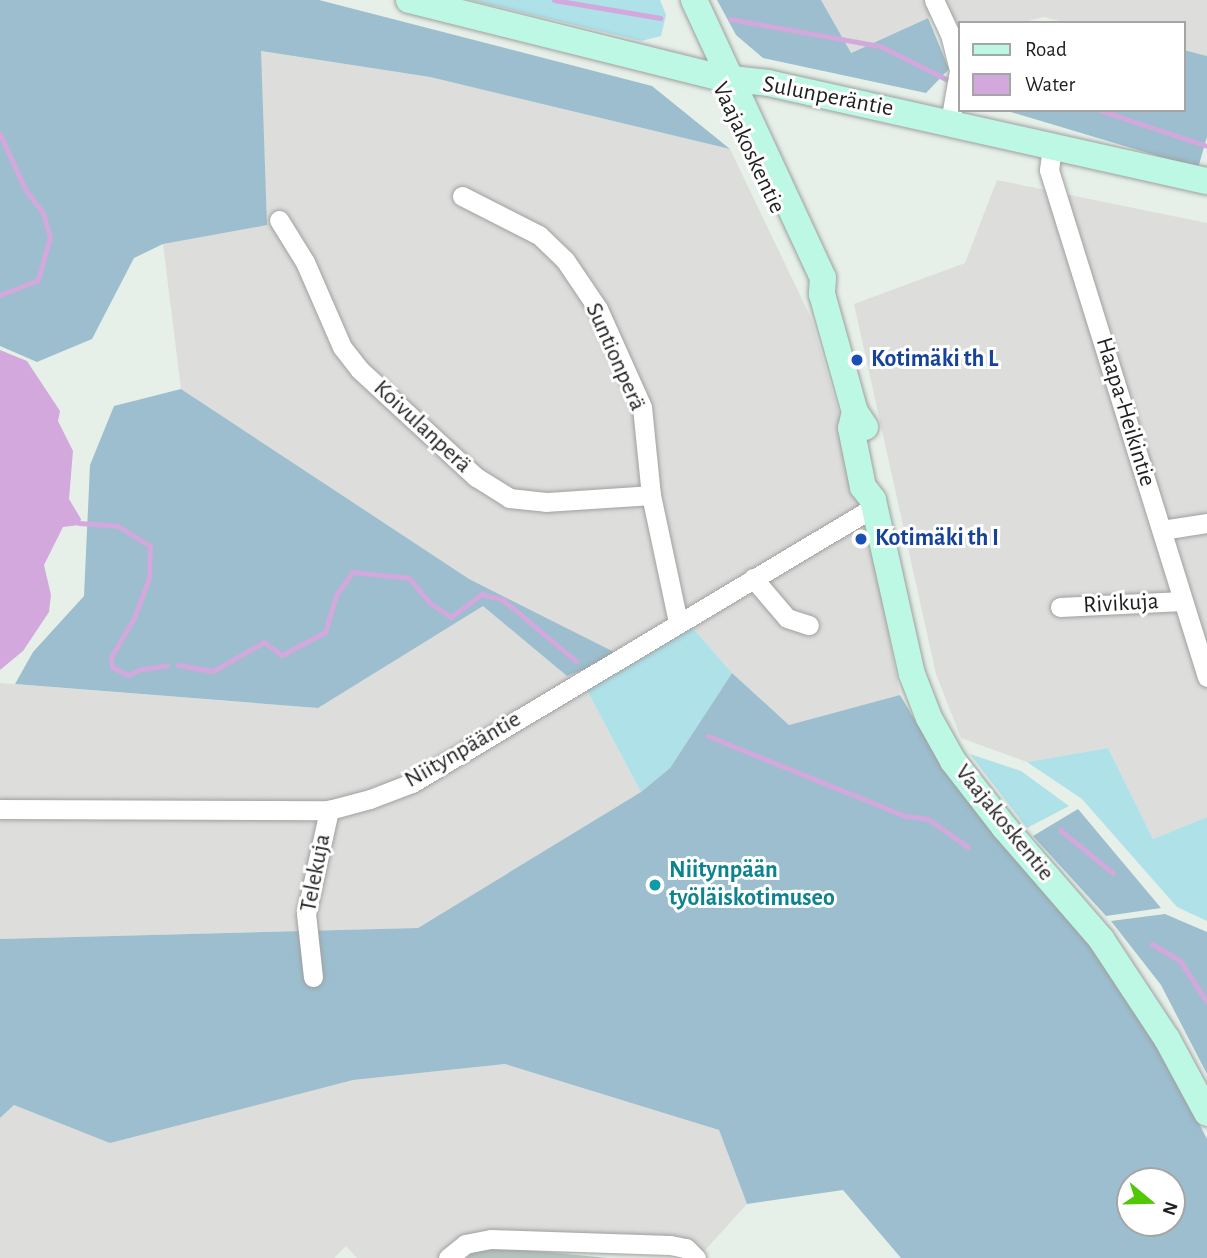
<!DOCTYPE html>
<meta charset="utf-8">
<style>
body{margin:0}
#map{position:relative;width:1207px;height:1258px;overflow:hidden;background:#e6f0e9;font-family:"Alegreya Sans",sans-serif}
div>[style]{position:absolute}
.residential>*{inset:0;background:#dddddc}
.construction>*{inset:0;background:#b2c4bd}
.grass>*{inset:0;background:#aee1e8}
.forest>*{inset:0;background:#9cbece}
.water>*{inset:0;background:#d3a8dc}
.stream>*{height:5px;margin:-2.5px;padding:0 2.5px;transform-origin:2.5px;border-radius:2.5px;background:#d3a8dc}
.roads{filter:drop-shadow(0 0 2px #a0a0a0) drop-shadow(0 0 2px #a0a0a0)}
.street>*{height:19px;margin:-9.5px;padding:0 9.5px;transform-origin:9.5px;border-radius:9.5px;background:#fff}
.secondary>*{height:26px;margin:-13px;padding:0 13px;transform-origin:13px;border-radius:13px;background:#bcf8e4}
.dots>*{width:19px;height:19px;translate:-50% -50%;box-sizing:border-box;border:4px solid #fff;border-radius:50%}
span{translate:-50% -50%;white-space:nowrap;text-align:center;line-height:1.15;-webkit-text-stroke:6px #fff;paint-order:stroke}
.street-label{font-size:24px;color:#1f1f1f}
.transit-label{font-size:24px;color:#164399;font-weight:700}
.left{translate:0 -50%;text-align:left}
.culture-label{font-size:24px;color:#0d838f;font-weight:700}
.legend{position:absolute;left:958px;top:21px;width:228px;height:91px;box-sizing:border-box;background:#fff;border:2px solid #a5a5a5;margin:0;padding:9px 12px;list-style:none;font-size:21px;color:#1f1f1f}
.legend li{display:flex;align-items:center;gap:14px;height:35px}
.legend b{width:35px;border:2px solid #a5a5a5}
.north{position:absolute;left:1116px;top:1167px;width:70px;height:70px;box-sizing:border-box;background:#fff;border:2px solid #a5a5a5;border-radius:50%;rotate:109deg;font-size:19px;font-weight:700;line-height:28px;text-align:center;color:#1f1f1f}
.north::after{content:'';display:block;margin:auto;width:24px;height:32px;background:#51c806;clip-path:polygon(50% 0,100% 100%,50% 72%,0 100%)}
</style>
<div id="map">
<div class="residential">
<i style="clip-path:polygon(821px 0,1207px 0,1207px 56px,1184px 50px,1184px 23px,1067px 23px,1044px 17px,1020px 23px,960px 23px,960px 36px,945px 10px,850px 53px)"></i>
<i style="clip-path:polygon(260px 51px,430px 77px,730px 149px,811px 318px,863px 496px,900px 695px,789px 725px,732px 673px,685px 619px,582px 681px,641px 792px,418px 928px,0 939px,0 683px,318px 708px,483px 605px,567px 675px,466px 578px,181px 389px,163px 244px,267px 224px)"></i>
<i style="clip-path:polygon(997px 180px,1207px 223px,1207px 817px,1153px 839px,1108px 748px,1027px 762px,961px 738px,936px 674px,854px 304px,965px 263px)"></i>
<i style="clip-path:polygon(505px 1064px,719px 1130px,747px 1204px,698px 1258px,583px 1240px,565px 1258px,357px 1258px,346px 1246px,334px 1258px,0 1258px,0 1118px,14px 1105px,110px 1142px,353px 1080px)"></i>
</div>
<div class="construction">
<i style="clip-path:polygon(504px 1248px,608px 1258px,467px 1258px,474px 1250px)"></i>
</div>
<div class="grass">
<i style="clip-path:polygon(470px 0,660px 0,666px 15px,661px 36px,641px 41px)"></i>
<i style="clip-path:polygon(685px 619px,732px 673px,670px 768px,641px 792px,582px 681px)"></i>
<i style="clip-path:polygon(1108px 748px,1153px 839px,1207px 817px,1207px 921px,1177px 907px,1082px 799px,1027px 762px)"></i>
<i style="clip-path:polygon(970px 754px,1021px 771px,1069px 806px,1027px 828px)"></i>
</div>
<div class="forest">
<i style="clip-path:polygon(0 0,319px 0,652px 86px,730px 149px,430px 77px,261px 51px,267px 225px,163px 244px,134px 258px,92px 339px,37px 362px,0 346px)"></i>
<i style="clip-path:polygon(717px 0,821px 0,851px 53px,928px 18px,949px 69px,926px 93px,763px 58px,736px 35px)"></i>
<i style="clip-path:polygon(1184px 50px,1207px 56px,1207px 137px,1198px 168px,1004px 110px,1184px 110px)"></i>
<i style="clip-path:polygon(181px 389px,469px 579px,620px 655px,567px 676px,483px 606px,318px 708px,15px 684px,33px 652px,84px 596px,90px 465px,114px 406px)"></i>
<i style="clip-path:polygon(evenodd,732px 673px,789px 725px,900px 695px,945px 770px,1093px 945px,1158px 1043px,1207px 1139px,1207px 1258px,901px 1258px,843px 1190px,747px 1204px,719px 1130px,505px 1064px,353px 1080px,110px 1143px,14px 1105px,0 1118px,0 939px,418px 928px,641px 792px,670px 768px,732px 673px,1130px 1181px,1172px 1181px,1172px 1223px,1130px 1223px,1130px 1181px)"></i>
<i style="clip-path:polygon(1078px 809px,1161px 908px,1106px 916px,1033px 836px)"></i>
<i style="clip-path:polygon(1165px 914px,1207px 932px,1207px 1074px,1161px 985px,1111px 921px)"></i>
</div>
<div class="water">
<i style="clip-path:polygon(0 350px,27px 361px,60px 411px,58px 421px,73px 451px,69px 499px,81px 519px,79px 525px,63px 527px,44px 565px,51px 595px,49px 612px,23px 651px,0 670px)"></i>
</div>
<div class="stream">
<i style="left:554px;top:0;width:108px;rotate:9.6deg"></i>
<i style="left:730px;top:19px;width:152px;rotate:10.2deg"></i>
<i style="left:880px;top:46px;width:78px;rotate:26.6deg"></i>
<i style="left:1099px;top:110px;width:114px;rotate:18.4deg"></i>
<i style="left:0;top:134px;width:60px;rotate:65.6deg"></i>
<i style="left:25px;top:189px;width:30px;rotate:53deg"></i>
<i style="left:43px;top:213px;width:25px;rotate:74deg"></i>
<i style="left:50px;top:237px;width:45px;rotate:105.6deg"></i>
<i style="left:38px;top:280px;width:41px;rotate:158.5deg"></i>
<i style="left:79px;top:523px;width:39px;rotate:4deg"></i>
<i style="left:118px;top:526px;width:38px;rotate:32deg"></i>
<i style="left:150px;top:546px;width:32px;rotate:92deg"></i>
<i style="left:149px;top:578px;width:43px;rotate:110.6deg"></i>
<i style="left:134px;top:618px;width:45px;rotate:120.5deg"></i>
<i style="left:111px;top:657px;width:10px;rotate:84deg"></i>
<i style="left:112px;top:667px;width:18px;rotate:27deg"></i>
<i style="left:128px;top:675px;width:14px;rotate:-25deg"></i>
<i style="left:141px;top:669px;width:26px;rotate:-7deg"></i>
<i style="left:178px;top:665px;width:36px;rotate:10deg"></i>
<i style="left:213px;top:671px;width:59px;rotate:-29.6deg"></i>
<i style="left:264px;top:642px;width:22px;rotate:36deg"></i>
<i style="left:282px;top:655px;width:49px;rotate:-28.1deg"></i>
<i style="left:325px;top:632px;width:39px;rotate:-73deg"></i>
<i style="left:336px;top:595px;width:29px;rotate:-54deg"></i>
<i style="left:353px;top:572px;width:56px;rotate:6.1deg"></i>
<i style="left:409px;top:578px;width:33px;rotate:50deg"></i>
<i style="left:430px;top:603px;width:25px;rotate:34deg"></i>
<i style="left:451px;top:617px;width:38px;rotate:-37deg"></i>
<i style="left:481px;top:594px;width:23px;rotate:15deg"></i>
<i style="left:503px;top:600px;width:95px;rotate:39.9deg"></i>
<i style="left:708px;top:736px;width:213px;rotate:22.1deg"></i>
<i style="left:905px;top:816px;width:23px;rotate:7deg"></i>
<i style="left:928px;top:819px;width:49px;rotate:35deg"></i>
<i style="left:1060px;top:830px;width:68px;rotate:39.1deg"></i>
<i style="left:1152px;top:944px;width:33px;rotate:31deg"></i>
<i style="left:1180px;top:961px;width:49px;rotate:56.6deg"></i>
</div>
<div class="roads">
<div class="street">
<i style="left:934px;top:0;width:38px;rotate:65deg"></i>
<i style="left:950px;top:34px;width:38px;rotate:76deg"></i>
<i style="left:959px;top:71px;width:52px;rotate:100deg"></i>
<i style="left:1052px;top:146px;width:24px;rotate:97deg"></i>
<i style="left:1049px;top:170px;width:531px;rotate:72.69deg"></i>
<i style="left:462px;top:196px;width:86px;rotate:26.9deg"></i>
<i style="left:539px;top:235px;width:36px;rotate:44deg"></i>
<i style="left:565px;top:260px;width:59px;rotate:56deg"></i>
<i style="left:598px;top:309px;width:107px;rotate:65.8deg"></i>
<i style="left:642px;top:407px;width:88px;rotate:84.2deg"></i>
<i style="left:651px;top:495px;width:130px;rotate:78deg"></i>
<i style="left:279px;top:220px;width:49px;rotate:58.2deg"></i>
<i style="left:305px;top:262px;width:93px;rotate:66.5deg"></i>
<i style="left:342px;top:347px;width:29px;rotate:52deg"></i>
<i style="left:360px;top:370px;width:158px;rotate:42.7deg"></i>
<i style="left:476px;top:477px;width:39px;rotate:32deg"></i>
<i style="left:509px;top:498px;width:37px;rotate:6deg"></i>
<i style="left:546px;top:502px;width:105px;rotate:-3.8deg"></i>
<i style="left:1162px;top:530px;width:46px;rotate:-8.8deg"></i>
<i style="left:753px;top:578px;width:52px;rotate:49.6deg"></i>
<i style="left:787px;top:618px;width:23px;rotate:18deg"></i>
<i style="left:1060px;top:607px;width:123px;rotate:-2.8deg"></i>
<i style="left:0;top:809px;width:329px;rotate:0.2deg"></i>
<i style="left:329px;top:810px;width:42px;rotate:-15deg"></i>
<i style="left:370px;top:799px;width:45px;rotate:-20.9deg"></i>
<i style="left:412px;top:783px;width:538px;rotate:-30.85deg"></i>
<i style="left:313px;top:977px;width:63px;rotate:-96.3deg"></i>
<i style="left:306px;top:914px;width:107px;rotate:-77.5deg"></i>
<i style="left:448px;top:1258px;width:22px;rotate:-39deg"></i>
<i style="left:465px;top:1244px;width:26px;rotate:-11deg"></i>
<i style="left:491px;top:1239px;width:179px;rotate:1.9deg"></i>
<i style="left:670px;top:1245px;width:16px;rotate:11deg"></i>
<i style="left:686px;top:1248px;width:14px;rotate:45deg"></i>
</div>
<div class="secondary">
<i style="left:409px;top:0;width:324px;rotate:14deg"></i>
<i style="left:723px;top:78px;width:45px;rotate:6.3deg"></i>
<i style="left:768px;top:83px;width:450px;rotate:12.6deg"></i>
<i style="left:694px;top:0;width:306px;rotate:65.1deg"></i>
<i style="left:823px;top:278px;width:16px;rotate:94deg"></i>
<i style="left:822px;top:294px;width:123px;rotate:74.4deg"></i>
<i style="left:855px;top:412px;width:18px;rotate:56deg"></i>
<i style="left:855px;top:412px;width:16px;rotate:104deg"></i>
<i style="left:851px;top:428px;width:60px;rotate:78.5deg"></i>
<i style="left:863px;top:487px;width:16px;rotate:52deg"></i>
<i style="left:873px;top:500px;width:178px;rotate:77.4deg"></i>
<i style="left:912px;top:674px;width:47px;rotate:68.9deg"></i>
<i style="left:929px;top:718px;width:49px;rotate:60.8deg"></i>
<i style="left:953px;top:761px;width:85px;rotate:52.2deg"></i>
<i style="left:1005px;top:828px;width:147px;rotate:49.1deg"></i>
<i style="left:1101px;top:939px;width:120px;rotate:56.6deg"></i>
<i style="left:1167px;top:1039px;width:84px;rotate:61.6deg"></i>
</div>
</div>
<div class="dots">
<i style="left:857px;top:360px;background:#1a4fb4"></i>
<i style="left:861px;top:539px;background:#1a4fb4"></i>
<i style="left:655px;top:885px;background:#0f9aa8"></i>
</div>
<div class="street-label">
<span style="left:828px;top:97px;rotate:11deg">Sulunperäntie</span>
<span style="left:748px;top:148px;rotate:65deg">Vaajakoskentie</span>
<span style="left:615px;top:357px;rotate:66deg">Suntionperä</span>
<span style="left:1125px;top:412px;rotate:73deg">Haapa-Heikintie</span>
<span style="left:422px;top:427px;rotate:43deg">Koivulanperä</span>
<span style="left:1121px;top:604px;rotate:-3deg">Rivikuja</span>
<span style="left:463px;top:750px;rotate:-30deg">Niitynpääntie</span>
<span style="left:1004px;top:823px;rotate:51deg">Vaajakoskentie</span>
<span style="left:316px;top:873px;rotate:-79deg">Telekuja</span>
</div>
<div class="transit-label">
<span class="left" style="left:871px;top:360px">Kotimäki th L</span>
<span class="left" style="left:875px;top:539px">Kotimäki th I</span>
</div>
<div class="culture-label">
<span class="left" style="left:669px;top:885px">Niitynpään<br>työläiskotimuseo</span>
</div>
<ul class="legend">
<li><b style="height:9px;background:#bcf8e4"></b>Road</li>
<li><b style="height:19px;background:#d3a8dc"></b>Water</li>
</ul>
<div class="north">N</div>
</div>
